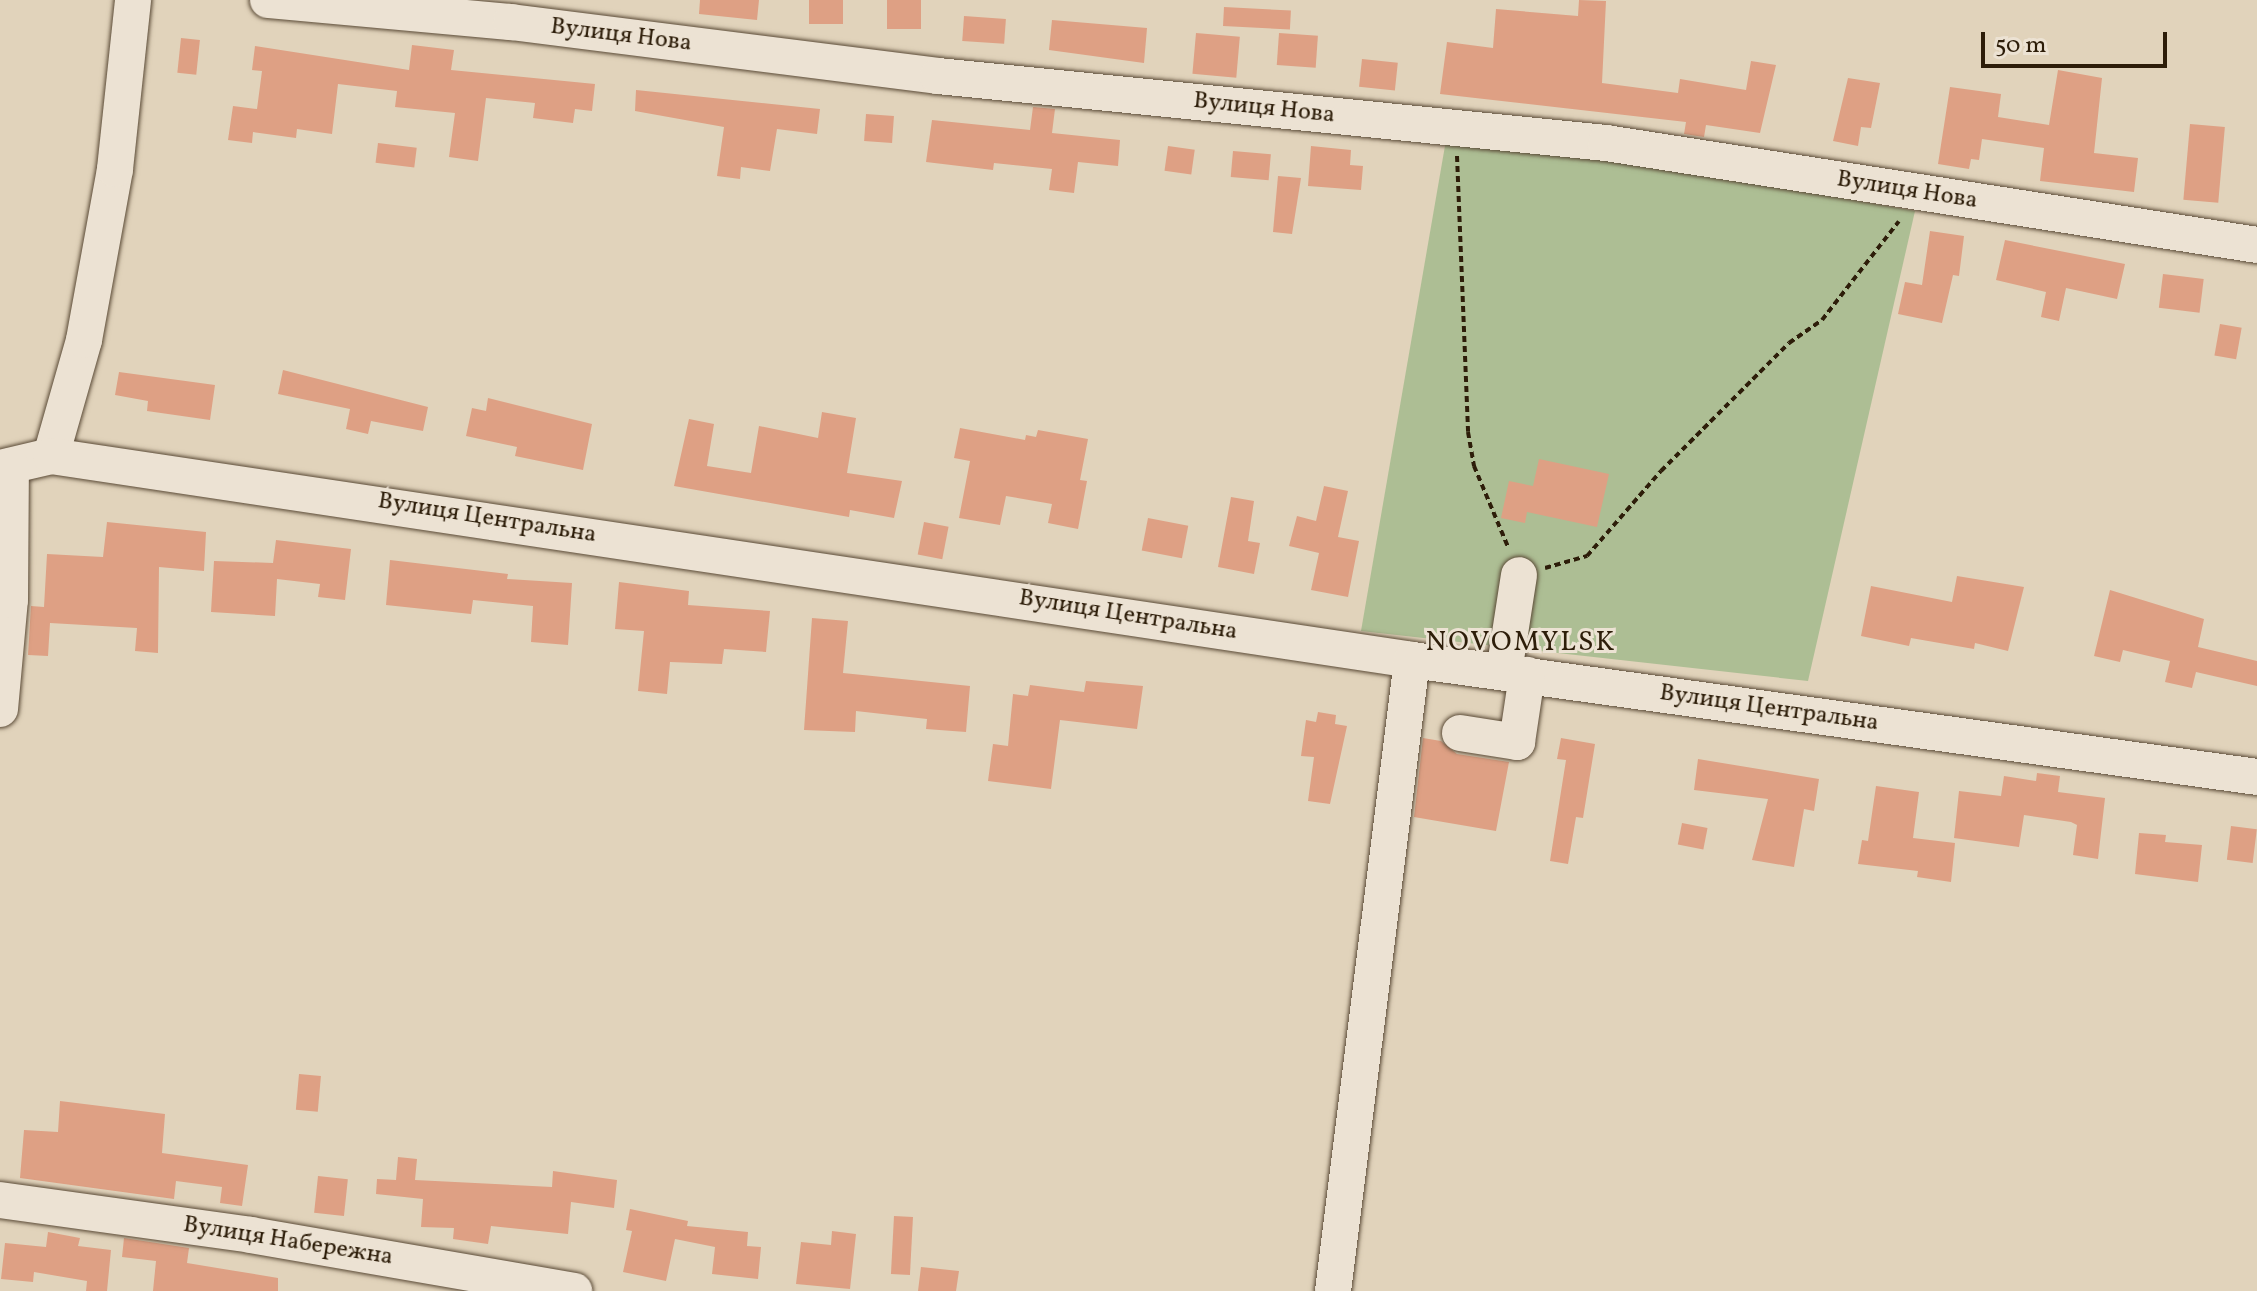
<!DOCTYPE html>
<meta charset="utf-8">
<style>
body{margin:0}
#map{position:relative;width:2257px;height:1291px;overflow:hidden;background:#e1d3bb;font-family:Vollkorn,serif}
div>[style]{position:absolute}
.green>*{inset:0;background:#adbe94}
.building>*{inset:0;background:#dea084;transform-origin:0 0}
.path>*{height:4px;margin-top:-2px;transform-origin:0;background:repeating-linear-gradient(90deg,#2d1d09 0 6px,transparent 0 10px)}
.roads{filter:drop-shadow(0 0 2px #5a4a36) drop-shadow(0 0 2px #5a4a36)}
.minor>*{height:36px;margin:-18px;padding:0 18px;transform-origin:18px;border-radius:18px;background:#ece2d3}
span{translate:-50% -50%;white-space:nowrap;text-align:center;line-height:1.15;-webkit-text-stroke:6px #ece2d3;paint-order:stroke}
.street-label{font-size:24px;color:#2d1d09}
.quarter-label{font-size:28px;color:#2d1d09;letter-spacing:2px}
.scale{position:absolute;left:1981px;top:32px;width:186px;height:36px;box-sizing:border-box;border:4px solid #2d1d09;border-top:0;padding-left:10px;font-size:24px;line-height:28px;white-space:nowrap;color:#2d1d09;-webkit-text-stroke:6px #ece2d3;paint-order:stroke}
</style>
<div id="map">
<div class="green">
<i style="clip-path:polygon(1446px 140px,1592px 154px,1915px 211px,1808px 681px,1361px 631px)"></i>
</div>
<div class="building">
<i style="clip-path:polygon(700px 0,759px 0,757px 20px,699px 14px)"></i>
<i style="left:809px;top:0;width:34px;height:24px"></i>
<i style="left:887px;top:0;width:34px;height:29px"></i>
<i style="clip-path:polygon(1579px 0,1606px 1px,1602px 83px,1678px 93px,1680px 79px,1746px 90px,1751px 61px,1776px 65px,1760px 133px,1706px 125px,1704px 137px,1684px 134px,1686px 122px,1440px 94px,1447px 42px,1493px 48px,1496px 9px,1578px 16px)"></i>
<i style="left:1224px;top:7px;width:67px;height:19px;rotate:3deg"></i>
<i style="left:964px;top:16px;width:42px;height:25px;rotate:4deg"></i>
<i style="clip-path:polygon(1052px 20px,1147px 28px,1144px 63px,1049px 50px)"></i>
<i style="left:1196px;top:33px;width:44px;height:41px;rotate:5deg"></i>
<i style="left:1279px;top:33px;width:39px;height:32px;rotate:4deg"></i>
<i style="left:181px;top:38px;width:19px;height:35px;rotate:6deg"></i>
<i style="clip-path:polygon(412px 45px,454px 50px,451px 70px,595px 84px,592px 111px,575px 109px,573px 123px,533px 118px,535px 103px,486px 98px,478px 161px,449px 157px,455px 113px,395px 107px,397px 91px,338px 84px,332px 134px,297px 129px,296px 138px,253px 132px,252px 143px,228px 140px,233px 106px,257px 109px,262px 71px,252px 70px,255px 46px,409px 70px)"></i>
<i style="left:1362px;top:59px;width:36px;height:28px;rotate:6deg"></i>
<i style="clip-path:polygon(2058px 70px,2102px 78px,2094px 153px,2138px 158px,2134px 192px,2040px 181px,2044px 148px,1982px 139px,1979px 160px,1971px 159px,1969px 169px,1938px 164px,1950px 87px,2001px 94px,1998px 117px,2049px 125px)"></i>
<i style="clip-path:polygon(1848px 78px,1880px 83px,1871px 128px,1861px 127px,1858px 146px,1833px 141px)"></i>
<i style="clip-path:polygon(636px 90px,820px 109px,817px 134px,777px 129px,770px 171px,741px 167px,740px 179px,717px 176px,724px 127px,635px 111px)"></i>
<i style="clip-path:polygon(1033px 107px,1055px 109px,1052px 133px,1120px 140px,1118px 166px,1078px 162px,1074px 193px,1049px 190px,1052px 169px,994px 163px,993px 170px,926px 162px,932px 120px,1030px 130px)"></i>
<i style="left:866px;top:114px;width:28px;height:27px;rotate:4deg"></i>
<i style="left:2190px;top:124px;width:35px;height:76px;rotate:5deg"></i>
<i style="left:378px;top:143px;width:39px;height:20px;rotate:7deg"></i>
<i style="left:1168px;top:146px;width:27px;height:25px;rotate:8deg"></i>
<i style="clip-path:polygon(1311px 146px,1351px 150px,1350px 165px,1363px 166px,1361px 190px,1308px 186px)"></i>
<i style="left:1233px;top:151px;width:38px;height:26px;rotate:5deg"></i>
<i style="clip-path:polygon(1278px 176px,1301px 178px,1292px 234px,1273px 232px)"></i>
<i style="clip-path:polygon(1930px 231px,1964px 236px,1959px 276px,1953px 275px,1942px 323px,1898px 314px,1905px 282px,1922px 285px)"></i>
<i style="clip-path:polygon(2005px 240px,2125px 264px,2117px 299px,2066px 288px,2059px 321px,2041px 317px,2046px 292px,1996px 280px)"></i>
<i style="left:2163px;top:274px;width:41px;height:34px;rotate:7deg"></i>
<i style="left:2220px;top:324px;width:22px;height:32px;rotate:10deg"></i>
<i style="clip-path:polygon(283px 370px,428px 407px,423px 431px,371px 421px,368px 434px,346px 429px,350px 409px,278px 394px)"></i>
<i style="clip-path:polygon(119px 372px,215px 385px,210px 420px,147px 411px,148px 401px,115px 395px)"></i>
<i style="clip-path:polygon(488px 398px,592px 424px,583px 470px,515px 456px,517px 447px,466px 436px,472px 408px,486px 411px)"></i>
<i style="clip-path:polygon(822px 412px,856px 418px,847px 473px,902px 481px,894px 518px,850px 510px,849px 517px,674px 486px,689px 419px,714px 424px,707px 466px,751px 473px,759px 426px,818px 438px)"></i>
<i style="clip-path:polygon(960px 428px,1025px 440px,1026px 435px,1036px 437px,1038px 430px,1088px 439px,1080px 480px,1087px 481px,1078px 529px,1048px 523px,1052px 504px,1006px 496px,1000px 525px,959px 518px,970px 461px,954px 458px)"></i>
<i style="clip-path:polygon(1539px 459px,1609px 474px,1597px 527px,1527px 512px,1525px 523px,1501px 518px,1509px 481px,1533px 486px)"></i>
<i style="clip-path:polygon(1324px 486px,1348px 491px,1338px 537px,1359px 541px,1348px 597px,1311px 590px,1319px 553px,1289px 546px,1297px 516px,1316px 521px)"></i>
<i style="clip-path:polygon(1231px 497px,1254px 501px,1248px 541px,1260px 543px,1254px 574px,1218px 567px)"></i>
<i style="left:1148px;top:518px;width:41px;height:33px;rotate:11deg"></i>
<i style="clip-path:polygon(107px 522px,206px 532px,204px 571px,159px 567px,158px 653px,135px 651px,137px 628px,50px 623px,48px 656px,28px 655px,31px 606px,44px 607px,47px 554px,103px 557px)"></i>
<i style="left:924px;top:522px;width:25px;height:33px;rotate:11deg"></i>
<i style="clip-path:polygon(276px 540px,351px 549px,345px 600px,318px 597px,320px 584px,277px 579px,275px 616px,211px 612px,214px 561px,273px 563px)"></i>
<i style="clip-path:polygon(390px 560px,508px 574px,507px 579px,572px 583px,568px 645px,531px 642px,533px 606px,473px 600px,471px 614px,386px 605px)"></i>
<i style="clip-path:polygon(1957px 576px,2024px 587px,2008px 651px,1975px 643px,1974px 649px,1911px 638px,1909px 646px,1861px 636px,1871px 586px,1952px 602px)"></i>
<i style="clip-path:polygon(619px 582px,689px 591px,688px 605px,770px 611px,766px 652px,724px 649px,722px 664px,670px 662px,667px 694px,638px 691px,644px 631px,615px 629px)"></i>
<i style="clip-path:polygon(2110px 590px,2204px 619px,2198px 647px,2257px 661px,2257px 686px,2196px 672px,2192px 688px,2165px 682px,2170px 661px,2123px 650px,2120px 662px,2094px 656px)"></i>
<i style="clip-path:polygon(812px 618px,848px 621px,843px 673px,970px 686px,966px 732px,926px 729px,927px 719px,856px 711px,855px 732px,804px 730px)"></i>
<i style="clip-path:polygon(1086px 681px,1143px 686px,1137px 729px,1060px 720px,1051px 789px,988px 781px,993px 744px,1008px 746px,1013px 694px,1028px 696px,1030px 685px,1084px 692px)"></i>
<i style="clip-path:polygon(1318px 712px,1336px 715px,1335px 724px,1347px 726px,1330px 804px,1308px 801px,1314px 757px,1301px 756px,1306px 720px,1316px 722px)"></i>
<i style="clip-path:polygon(1423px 738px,1441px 741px,1457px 754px,1509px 762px,1496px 831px,1414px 817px)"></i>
<i style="clip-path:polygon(1561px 738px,1595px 744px,1583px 818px,1576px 817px,1568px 864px,1550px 861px,1566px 760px,1557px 759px)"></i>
<i style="clip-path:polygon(1698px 759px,1819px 779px,1814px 811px,1804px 809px,1794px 867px,1752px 860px,1768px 799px,1694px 790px)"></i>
<i style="clip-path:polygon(2037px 773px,2060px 776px,2058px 792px,2105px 798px,2098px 859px,2073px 855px,2077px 825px,2071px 822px,2024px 815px,2019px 847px,1954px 838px,1959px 791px,2001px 796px,2004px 776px,2036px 781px)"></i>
<i style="clip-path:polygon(1876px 786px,1919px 792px,1913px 838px,1955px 843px,1951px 882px,1917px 877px,1918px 871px,1858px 864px,1862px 840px,1868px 841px)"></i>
<i style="left:1682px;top:823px;width:26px;height:22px;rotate:11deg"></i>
<i style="left:2231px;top:826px;width:26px;height:34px;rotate:7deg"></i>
<i style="clip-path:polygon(2139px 833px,2166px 835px,2165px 842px,2202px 845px,2198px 882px,2135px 874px)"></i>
<i style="left:299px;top:1074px;width:22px;height:36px;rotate:5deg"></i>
<i style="clip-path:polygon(60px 1101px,165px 1114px,162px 1153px,248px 1165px,242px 1206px,220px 1203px,222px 1187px,176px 1181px,174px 1199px,20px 1178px,24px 1130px,58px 1132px)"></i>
<i style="clip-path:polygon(398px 1157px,417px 1159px,415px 1180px,552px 1187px,553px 1171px,617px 1180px,614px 1208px,571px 1202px,568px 1234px,491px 1226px,488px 1244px,453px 1239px,454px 1228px,421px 1227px,423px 1199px,376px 1194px,377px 1179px,396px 1180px)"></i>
<i style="left:318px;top:1176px;width:30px;height:37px;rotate:6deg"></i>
<i style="clip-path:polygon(630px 1209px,688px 1221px,687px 1226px,748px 1232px,747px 1246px,761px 1247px,758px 1279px,712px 1274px,715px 1247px,675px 1239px,666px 1281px,623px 1272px,632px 1231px,626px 1230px)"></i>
<i style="left:894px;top:1216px;width:19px;height:58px;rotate:3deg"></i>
<i style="clip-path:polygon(832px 1231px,856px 1234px,850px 1289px,796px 1284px,801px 1242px,831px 1245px)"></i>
<i style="clip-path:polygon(48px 1232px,80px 1238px,78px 1246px,111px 1250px,107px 1291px,86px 1291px,87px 1281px,34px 1272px,33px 1282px,1px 1279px,5px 1243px,46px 1247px)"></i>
<i style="clip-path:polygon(124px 1238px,189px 1248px,187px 1263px,278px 1278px,278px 1291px,153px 1291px,156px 1261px,122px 1257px)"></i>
<i style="clip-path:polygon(921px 1267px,959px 1271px,956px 1291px,918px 1291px)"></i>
</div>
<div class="path">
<i style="left:1457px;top:156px;width:276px;rotate:87.7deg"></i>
<i style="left:1468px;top:432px;width:35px;rotate:80deg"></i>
<i style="left:1474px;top:466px;width:88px;rotate:67.2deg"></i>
<i style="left:1545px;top:568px;width:44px;rotate:-15.9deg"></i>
<i style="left:1587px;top:556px;width:113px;rotate:-49deg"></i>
<i style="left:1661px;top:471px;width:181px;rotate:-45deg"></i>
<i style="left:1789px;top:343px;width:40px;rotate:-34.9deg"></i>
<i style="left:1822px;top:320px;width:125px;rotate:-52.1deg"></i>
</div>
<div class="roads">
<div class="minor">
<i style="left:268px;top:0;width:244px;rotate:5.2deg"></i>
<i style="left:511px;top:22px;width:430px;rotate:7.2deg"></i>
<i style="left:938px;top:76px;width:671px;rotate:5.73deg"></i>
<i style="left:1606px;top:143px;width:659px;rotate:8.9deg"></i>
<i style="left:51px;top:456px;width:121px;rotate:-74.1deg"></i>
<i style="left:84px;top:340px;width:174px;rotate:-79.7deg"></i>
<i style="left:115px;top:169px;width:170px;rotate:-83.9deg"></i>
<i style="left:0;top:468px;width:52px;rotate:-13.2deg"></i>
<i style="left:51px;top:456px;width:1376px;rotate:8.52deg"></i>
<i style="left:1412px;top:660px;width:853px;rotate:7.88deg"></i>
<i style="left:1504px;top:672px;width:98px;rotate:-81.2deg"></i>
<i style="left:0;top:709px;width:109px;rotate:-84.8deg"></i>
<i style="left:10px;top:600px;width:134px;rotate:-89.6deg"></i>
<i style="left:1460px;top:733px;width:58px;rotate:9deg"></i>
<i style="left:1517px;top:742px;width:68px;rotate:-81.5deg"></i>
<i style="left:0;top:1200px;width:253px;rotate:7.9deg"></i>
<i style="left:251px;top:1235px;width:328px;rotate:9.8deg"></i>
<i style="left:1333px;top:1291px;width:636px;rotate:-82.86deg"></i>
</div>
</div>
<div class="street-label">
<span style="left:621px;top:36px;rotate:7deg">Вулиця Нова</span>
<span style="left:1264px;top:109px;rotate:6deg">Вулиця Нова</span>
<span style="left:1907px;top:191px;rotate:9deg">Вулиця Нова</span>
<span style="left:487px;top:519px;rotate:9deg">Вулиця Центральна</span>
<span style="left:1128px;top:616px;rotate:9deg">Вулиця Центральна</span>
<span style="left:1769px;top:709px;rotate:8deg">Вулиця Центральна</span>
<span style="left:288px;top:1242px;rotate:9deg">Вулиця Набережна</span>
</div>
<div class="quarter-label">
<span style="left:1521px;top:643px">NOVOMYLSK</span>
</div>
<div class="scale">50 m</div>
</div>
